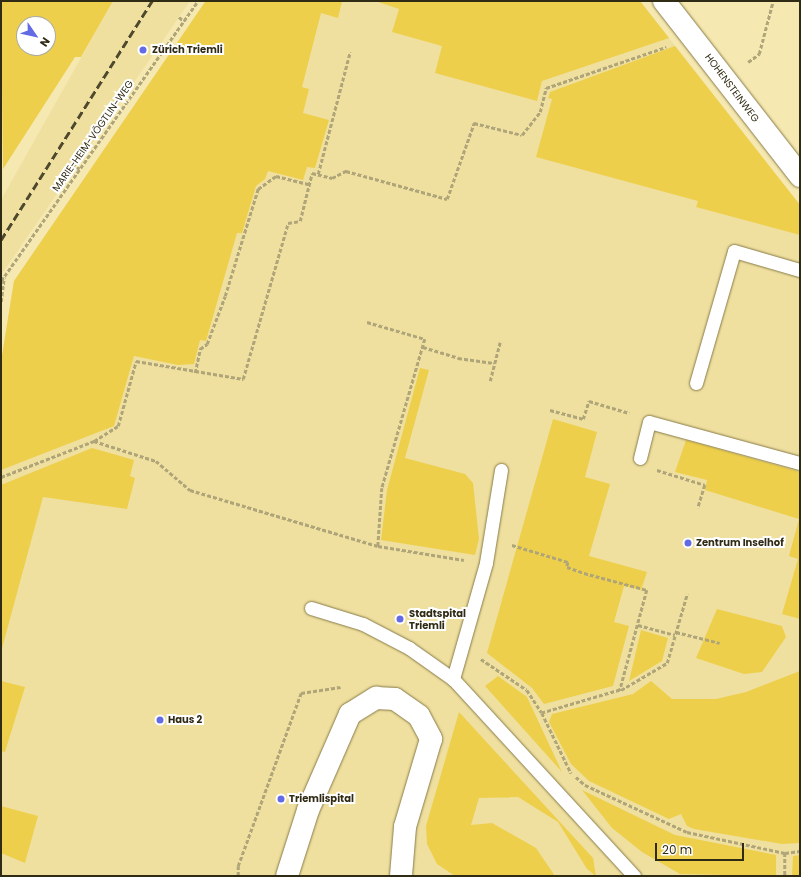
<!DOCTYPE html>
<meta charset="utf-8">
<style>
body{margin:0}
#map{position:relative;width:801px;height:877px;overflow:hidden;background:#f5e8b0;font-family:Poppins,sans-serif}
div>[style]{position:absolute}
.built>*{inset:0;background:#efe0a0}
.green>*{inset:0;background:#edcf4b}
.path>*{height:2.5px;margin-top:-1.25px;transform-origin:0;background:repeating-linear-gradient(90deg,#afa579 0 4px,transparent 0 6px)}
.roads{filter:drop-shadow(0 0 1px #887b47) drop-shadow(0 0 1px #887b47)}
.service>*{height:13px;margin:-6.5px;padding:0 6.5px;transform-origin:6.5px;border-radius:6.5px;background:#fff}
.minor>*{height:22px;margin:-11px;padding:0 11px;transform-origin:11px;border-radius:11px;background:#fff}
.rail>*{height:3px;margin-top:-1.5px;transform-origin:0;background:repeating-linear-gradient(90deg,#4e482d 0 8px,transparent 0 12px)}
.dots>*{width:11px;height:11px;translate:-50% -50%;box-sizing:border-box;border:2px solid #fff;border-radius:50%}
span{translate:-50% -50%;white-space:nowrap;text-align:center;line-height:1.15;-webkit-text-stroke:4px #fff;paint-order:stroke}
.poi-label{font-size:10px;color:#302b15;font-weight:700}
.left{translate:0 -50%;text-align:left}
.street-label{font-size:10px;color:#302b15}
.frame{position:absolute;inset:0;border:2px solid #302b15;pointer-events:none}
.north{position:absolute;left:16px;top:16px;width:40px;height:40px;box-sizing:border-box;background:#fff;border:1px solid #acaaa1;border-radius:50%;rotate:124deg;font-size:11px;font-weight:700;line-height:16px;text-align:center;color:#302b15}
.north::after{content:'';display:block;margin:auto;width:14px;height:18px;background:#626be3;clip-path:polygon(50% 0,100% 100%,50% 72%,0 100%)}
.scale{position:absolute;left:655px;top:843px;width:89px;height:18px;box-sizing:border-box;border:2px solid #302b15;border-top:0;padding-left:5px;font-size:12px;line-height:14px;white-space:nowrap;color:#302b15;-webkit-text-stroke:3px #fff;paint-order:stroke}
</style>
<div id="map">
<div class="built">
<i style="clip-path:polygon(113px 1px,190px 1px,1px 275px,1px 200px)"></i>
<i style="clip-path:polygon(640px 1px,800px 205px,800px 876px,1px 876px,1px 362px,14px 281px,205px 2px)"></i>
</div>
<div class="green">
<i style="clip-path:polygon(evenodd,1px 1px,113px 1px,81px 57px,75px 57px,3px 169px,1px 1px,24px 24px,48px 24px,48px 48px,24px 48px,24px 24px)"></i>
<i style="clip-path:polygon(342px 1px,338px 18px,321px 13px,302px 87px,309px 89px,303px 113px,329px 120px,315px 168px,307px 167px,303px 180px,268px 171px,265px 179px,256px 186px,242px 233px,237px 233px,206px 341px,200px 340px,194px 364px,178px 365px,134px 356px,114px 426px,1px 470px,1px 362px,14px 281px,205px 2px)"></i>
<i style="clip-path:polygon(375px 1px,640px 1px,669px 38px,542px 81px,537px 101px,435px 73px,442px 46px,392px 32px,399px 9px)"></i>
<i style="clip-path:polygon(675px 46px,800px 205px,800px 235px,696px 207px,698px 201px,536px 157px,552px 99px,548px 98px,550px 92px)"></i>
<i style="clip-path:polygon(420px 368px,429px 370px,405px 458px,465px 474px,473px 483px,479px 539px,475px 555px,381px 540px,387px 490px)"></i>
<i style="clip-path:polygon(553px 419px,597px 432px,585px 477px,610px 484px,589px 556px,647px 572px,641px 590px,624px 586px,614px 622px,629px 626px,613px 686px,544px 704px,532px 688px,487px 653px)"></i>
<i style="clip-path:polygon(686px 440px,800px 472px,800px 619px,782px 614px,798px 559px,789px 556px,799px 519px,705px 490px,707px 480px,675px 472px)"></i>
<i style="clip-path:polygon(92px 448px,134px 460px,130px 476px,135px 478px,127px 509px,43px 497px,1px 652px,1px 485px)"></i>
<i style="clip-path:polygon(717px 609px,782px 626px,786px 637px,762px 672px,744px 674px,696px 658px)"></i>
<i style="clip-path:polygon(641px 630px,668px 638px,662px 661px,629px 681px)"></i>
<i style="clip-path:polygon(800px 671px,800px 843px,782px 844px,694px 829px,687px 826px,681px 814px,669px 819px,589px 781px,571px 764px,549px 722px,552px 714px,633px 694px,651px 681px,672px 699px,716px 699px,746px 692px)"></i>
<i style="clip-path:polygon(498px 676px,527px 697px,562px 772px,485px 686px)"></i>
<i style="clip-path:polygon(1px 681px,25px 687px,5px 752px,1px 751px)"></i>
<i style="clip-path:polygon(459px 712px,593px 858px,596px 876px,587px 869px,558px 822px,518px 797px,479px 798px,471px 825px,492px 823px,536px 848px,555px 876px,455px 876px,437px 864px,427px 844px,426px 826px)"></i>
<i style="clip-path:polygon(582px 790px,675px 835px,776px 855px,776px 876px,680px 874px,642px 852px,612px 828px)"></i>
<i style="clip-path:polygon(1px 806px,38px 816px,25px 863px,1px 853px)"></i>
<i style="clip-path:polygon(800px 855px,800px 876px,792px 876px,793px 856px)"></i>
</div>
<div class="path">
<i style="left:179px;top:17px;width:6px;rotate:39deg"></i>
<i style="left:748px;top:62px;width:14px;rotate:-36deg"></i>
<i style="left:759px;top:54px;width:55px;rotate:-75.2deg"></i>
<i style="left:72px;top:164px;width:9px;rotate:32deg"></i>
<i style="left:318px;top:174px;width:126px;rotate:-75.3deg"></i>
<i style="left:1px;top:281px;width:342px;rotate:-54.9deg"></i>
<i style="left:1px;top:302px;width:25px;rotate:-83deg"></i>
<i style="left:367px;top:322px;width:60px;rotate:16.3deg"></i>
<i style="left:425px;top:339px;width:155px;rotate:106.1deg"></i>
<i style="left:382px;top:488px;width:58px;rotate:93.9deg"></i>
<i style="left:423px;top:347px;width:37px;rotate:17deg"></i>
<i style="left:458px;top:358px;width:36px;rotate:8deg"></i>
<i style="left:195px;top:373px;width:25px;rotate:-78deg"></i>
<i style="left:200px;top:349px;width:9px;rotate:-36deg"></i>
<i style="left:207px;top:344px;width:51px;rotate:-69.4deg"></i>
<i style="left:225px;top:296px;width:112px;rotate:-72.9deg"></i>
<i style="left:258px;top:189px;width:22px;rotate:-36deg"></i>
<i style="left:276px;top:176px;width:34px;rotate:14deg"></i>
<i style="left:490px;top:381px;width:40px;rotate:-75.6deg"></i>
<i style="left:550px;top:410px;width:34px;rotate:15deg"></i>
<i style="left:583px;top:419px;width:19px;rotate:-72deg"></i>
<i style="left:589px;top:401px;width:42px;rotate:16.7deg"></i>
<i style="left:94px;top:441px;width:28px;rotate:-32deg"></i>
<i style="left:118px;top:426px;width:67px;rotate:-74.5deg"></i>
<i style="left:136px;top:361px;width:109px;rotate:9.5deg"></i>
<i style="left:243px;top:379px;width:162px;rotate:-73.9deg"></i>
<i style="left:288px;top:223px;width:12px;rotate:-9deg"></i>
<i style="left:300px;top:221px;width:49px;rotate:-76deg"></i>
<i style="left:312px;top:173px;width:21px;rotate:14deg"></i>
<i style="left:332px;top:178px;width:16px;rotate:-27deg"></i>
<i style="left:346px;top:171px;width:105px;rotate:15.5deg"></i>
<i style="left:447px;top:199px;width:81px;rotate:-70.4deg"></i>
<i style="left:474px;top:123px;width:49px;rotate:14deg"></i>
<i style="left:522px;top:135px;width:29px;rotate:-52deg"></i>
<i style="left:540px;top:112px;width:25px;rotate:-76deg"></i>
<i style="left:546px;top:88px;width:127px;rotate:-18.9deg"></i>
<i style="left:657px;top:470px;width:50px;rotate:17.4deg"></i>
<i style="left:705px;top:485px;width:24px;rotate:107deg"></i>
<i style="left:1px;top:477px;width:100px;rotate:-21.2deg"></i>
<i style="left:94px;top:441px;width:65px;rotate:17.9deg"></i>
<i style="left:156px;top:461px;width:45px;rotate:40.5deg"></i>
<i style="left:190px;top:490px;width:196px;rotate:16.6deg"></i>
<i style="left:378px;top:546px;width:87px;rotate:9.2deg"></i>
<i style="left:512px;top:545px;width:59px;rotate:16.9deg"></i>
<i style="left:568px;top:562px;width:5px;rotate:101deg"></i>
<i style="left:567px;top:567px;width:18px;rotate:19deg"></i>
<i style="left:584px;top:573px;width:65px;rotate:15.1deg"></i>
<i style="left:647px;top:590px;width:104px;rotate:105.1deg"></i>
<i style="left:620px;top:690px;width:81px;rotate:163.6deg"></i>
<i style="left:638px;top:625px;width:38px;rotate:15deg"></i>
<i style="left:676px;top:632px;width:45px;rotate:14deg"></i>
<i style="left:481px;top:659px;width:55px;rotate:34deg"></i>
<i style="left:527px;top:690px;width:27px;rotate:57deg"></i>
<i style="left:542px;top:713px;width:67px;rotate:64.2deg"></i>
<i style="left:621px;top:690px;width:53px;rotate:-30.4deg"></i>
<i style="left:667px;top:663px;width:72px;rotate:-73.8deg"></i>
<i style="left:576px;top:777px;width:12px;rotate:42deg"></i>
<i style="left:585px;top:785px;width:112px;rotate:24.7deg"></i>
<i style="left:687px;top:832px;width:100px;rotate:12.1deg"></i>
<i style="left:785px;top:853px;width:15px;rotate:-8deg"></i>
<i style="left:785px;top:853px;width:23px;rotate:90deg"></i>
<i style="left:238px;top:876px;width:10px;rotate:-90deg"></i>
<i style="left:238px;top:866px;width:184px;rotate:-70deg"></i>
<i style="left:301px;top:693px;width:40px;rotate:-8.5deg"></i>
</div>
<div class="roads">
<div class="service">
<i style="left:696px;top:383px;width:137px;rotate:-73.9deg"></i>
<i style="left:734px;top:251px;width:69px;rotate:16.1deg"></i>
<i style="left:640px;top:458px;width:37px;rotate:-76deg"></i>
<i style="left:649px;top:422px;width:156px;rotate:15.2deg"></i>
<i style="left:501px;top:470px;width:94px;rotate:99.2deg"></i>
<i style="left:486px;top:563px;width:121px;rotate:105.9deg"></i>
<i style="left:453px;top:679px;width:268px;rotate:47.4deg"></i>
<i style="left:311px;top:608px;width:54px;rotate:17.1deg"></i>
<i style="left:363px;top:624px;width:52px;rotate:27.6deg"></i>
<i style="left:409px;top:648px;width:54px;rotate:35.2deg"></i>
</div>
<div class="minor">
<i style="left:664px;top:1px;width:222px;rotate:52.1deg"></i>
<i style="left:287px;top:876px;width:69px;rotate:-72.3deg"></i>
<i style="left:308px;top:810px;width:105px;rotate:-66.4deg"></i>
<i style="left:350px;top:714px;width:31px;rotate:-32deg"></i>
<i style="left:376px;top:698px;width:19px;rotate:3deg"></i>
<i style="left:395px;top:699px;width:29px;rotate:35deg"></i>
<i style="left:419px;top:716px;width:26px;rotate:62deg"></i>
<i style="left:431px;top:739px;width:92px;rotate:106.5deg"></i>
<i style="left:405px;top:827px;width:49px;rotate:94.7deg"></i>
</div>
</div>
<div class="rail">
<i style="left:1px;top:240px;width:283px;rotate:-57.7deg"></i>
</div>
<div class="dots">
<i style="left:143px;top:50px;background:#626be3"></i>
<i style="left:688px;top:543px;background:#626be3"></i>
<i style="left:400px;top:619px;background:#626be3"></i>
<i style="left:160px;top:720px;background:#626be3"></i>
<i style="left:281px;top:799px;background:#626be3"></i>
</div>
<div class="poi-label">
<span class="left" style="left:152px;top:50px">Zürich Triemli</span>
<span class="left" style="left:696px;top:543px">Zentrum Inselhof</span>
<span class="left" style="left:409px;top:619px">Stadtspital<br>Triemli</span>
<span class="left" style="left:168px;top:720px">Haus 2</span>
<span class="left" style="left:289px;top:799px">Triemlispital</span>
</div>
<div class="street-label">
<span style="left:732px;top:88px;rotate:53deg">HOHENSTEINWEG</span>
<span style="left:93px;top:136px;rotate:-55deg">MARIE-HEIM-VÖGTLIN-WEG</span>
</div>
<div class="frame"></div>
<div class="north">N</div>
<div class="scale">20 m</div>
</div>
